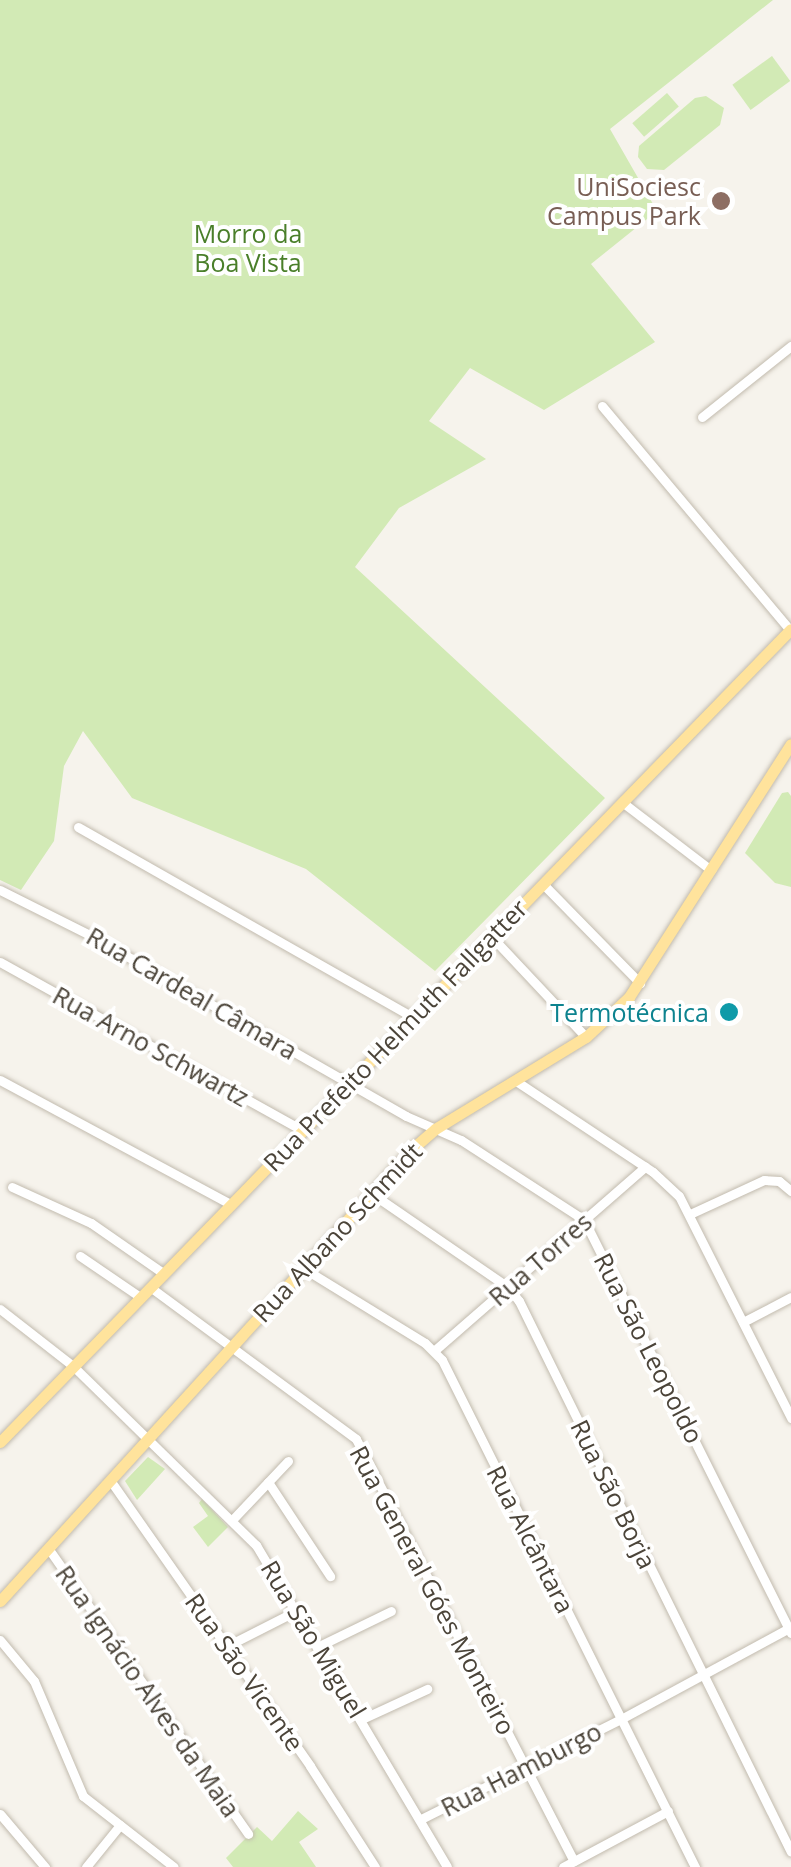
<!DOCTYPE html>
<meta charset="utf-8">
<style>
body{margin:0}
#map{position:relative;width:791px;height:1867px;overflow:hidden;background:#f6f3ec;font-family:"Open Sans",sans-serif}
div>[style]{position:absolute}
.green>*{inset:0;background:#d2eab5;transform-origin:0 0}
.roads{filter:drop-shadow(0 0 2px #c2bbae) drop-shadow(0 0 2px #c2bbae)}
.minor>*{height:9px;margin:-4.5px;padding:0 4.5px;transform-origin:4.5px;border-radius:4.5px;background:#fff}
.major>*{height:11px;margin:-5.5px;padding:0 5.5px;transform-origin:5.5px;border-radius:5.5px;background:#ffe39c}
.dots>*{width:28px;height:28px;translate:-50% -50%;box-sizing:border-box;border:5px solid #fff;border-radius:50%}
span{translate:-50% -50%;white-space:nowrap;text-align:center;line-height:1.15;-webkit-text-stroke:8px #fff;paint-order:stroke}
.education-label{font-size:25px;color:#785e54}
.right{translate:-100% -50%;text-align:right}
.park-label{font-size:25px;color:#4a7f2a}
.street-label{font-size:25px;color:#4b4439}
.culture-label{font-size:25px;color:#0d838f}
</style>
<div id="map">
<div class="green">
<i style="clip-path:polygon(0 0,773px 0,610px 129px,657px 211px,591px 264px,655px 342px,544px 410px,470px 368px,429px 421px,486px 459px,399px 508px,355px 567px,605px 798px,435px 971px,306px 869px,132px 798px,83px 731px,64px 766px,54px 841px,21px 890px,0 880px)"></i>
<i style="left:772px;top:56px;width:31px;height:49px;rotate:54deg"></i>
<i style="left:667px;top:93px;width:18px;height:46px;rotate:49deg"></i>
<i style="clip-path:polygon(706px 96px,724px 108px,720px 125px,664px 170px,647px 169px,638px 157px,639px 146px,695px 98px)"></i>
<i style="clip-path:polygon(788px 792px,791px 796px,791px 887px,775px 883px,745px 853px,782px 793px)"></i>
<i style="clip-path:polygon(148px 1457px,165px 1469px,137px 1500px,125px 1481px)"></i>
<i style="clip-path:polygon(202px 1499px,228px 1527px,208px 1547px,193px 1527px,208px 1516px,199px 1503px)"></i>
<i style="clip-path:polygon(298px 1811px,318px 1829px,299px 1842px,316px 1867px,233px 1867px,226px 1858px,257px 1827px,272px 1841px)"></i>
</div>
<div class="roads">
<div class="minor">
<i style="left:602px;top:406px;width:292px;rotate:50deg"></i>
<i style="left:702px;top:417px;width:114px;rotate:-38.6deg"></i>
<i style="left:622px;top:802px;width:112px;rotate:37.4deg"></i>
<i style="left:78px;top:827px;width:385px;rotate:29.6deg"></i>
<i style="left:543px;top:884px;width:139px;rotate:45.6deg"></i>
<i style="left:0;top:890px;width:101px;rotate:26.6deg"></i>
<i style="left:90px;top:935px;width:364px;rotate:29.8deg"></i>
<i style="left:406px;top:1116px;width:60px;rotate:23.6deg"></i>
<i style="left:461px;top:1140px;width:147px;rotate:33deg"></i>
<i style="left:584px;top:1220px;width:462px;rotate:63.4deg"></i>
<i style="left:491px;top:936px;width:139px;rotate:46.8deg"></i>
<i style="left:0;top:962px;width:346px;rotate:29.1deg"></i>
<i style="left:0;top:1080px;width:261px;rotate:28.3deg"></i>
<i style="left:516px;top:1081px;width:164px;rotate:33.6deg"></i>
<i style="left:653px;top:1172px;width:35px;rotate:43deg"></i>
<i style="left:679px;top:1196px;width:249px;rotate:63.2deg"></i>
<i style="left:12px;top:1187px;width:87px;rotate:24.5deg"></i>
<i style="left:91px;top:1223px;width:88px;rotate:34.8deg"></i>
<i style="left:371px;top:1193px;width:166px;rotate:34.5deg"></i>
<i style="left:508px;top:1287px;width:18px;rotate:52deg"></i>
<i style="left:519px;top:1301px;width:614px;rotate:63.73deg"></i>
<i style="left:690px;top:1214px;width:81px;rotate:-24.7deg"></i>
<i style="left:764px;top:1180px;width:15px;rotate:4deg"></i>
<i style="left:779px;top:1181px;width:16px;rotate:40deg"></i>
<i style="left:80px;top:1256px;width:73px;rotate:34.3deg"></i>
<i style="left:303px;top:1268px;width:143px;rotate:31.6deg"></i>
<i style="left:425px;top:1343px;width:24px;rotate:45deg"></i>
<i style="left:442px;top:1360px;width:567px;rotate:63.48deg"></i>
<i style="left:150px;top:1287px;width:256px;rotate:36.4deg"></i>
<i style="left:356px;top:1439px;width:475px;rotate:62.7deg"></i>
<i style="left:0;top:1309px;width:93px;rotate:38deg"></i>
<i style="left:73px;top:1366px;width:256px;rotate:44.4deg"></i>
<i style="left:256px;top:1545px;width:374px;rotate:59.3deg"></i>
<i style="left:743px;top:1322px;width:54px;rotate:-27.5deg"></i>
<i style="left:435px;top:1350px;width:279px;rotate:-41.1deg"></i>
<i style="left:110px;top:1480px;width:349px;rotate:55deg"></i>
<i style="left:310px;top:1766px;width:120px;rotate:57.2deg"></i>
<i style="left:268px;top:1482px;width:113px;rotate:56.6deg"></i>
<i style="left:233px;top:1519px;width:80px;rotate:-46.5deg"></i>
<i style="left:48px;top:1548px;width:349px;rotate:55deg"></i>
<i style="left:0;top:1640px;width:53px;rotate:50.3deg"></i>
<i style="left:34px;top:1681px;width:125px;rotate:66.9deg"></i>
<i style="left:83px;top:1796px;width:115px;rotate:38deg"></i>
<i style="left:227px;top:1646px;width:80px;rotate:-26.9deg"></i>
<i style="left:319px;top:1646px;width:80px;rotate:-25.9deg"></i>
<i style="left:362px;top:1719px;width:72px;rotate:-24.8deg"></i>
<i style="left:0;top:1814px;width:70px;rotate:49.7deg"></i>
<i style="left:421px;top:1819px;width:224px;rotate:-26.6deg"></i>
<i style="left:621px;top:1719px;width:193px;rotate:-28.4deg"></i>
<i style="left:86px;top:1867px;width:54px;rotate:-51deg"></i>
<i style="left:563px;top:1867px;width:119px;rotate:-28.1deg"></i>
</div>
<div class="major">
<i style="left:0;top:1442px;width:1134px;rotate:-45.79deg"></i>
<i style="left:0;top:1601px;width:612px;rotate:-47.65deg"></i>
<i style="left:412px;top:1149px;width:30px;rotate:-41deg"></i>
<i style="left:435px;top:1129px;width:177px;rotate:-31.4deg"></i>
<i style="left:586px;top:1037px;width:59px;rotate:-42.9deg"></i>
<i style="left:629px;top:997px;width:300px;rotate:-57.4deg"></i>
</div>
</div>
<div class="dots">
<i style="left:721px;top:201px;background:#8d6e63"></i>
<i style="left:729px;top:1012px;background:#0f9aa8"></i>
</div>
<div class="education-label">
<span class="right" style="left:701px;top:201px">UniSociesc<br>Campus Park</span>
</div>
<div class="park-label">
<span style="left:248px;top:248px">Morro da<br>Boa Vista</span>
</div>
<div class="street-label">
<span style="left:192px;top:993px;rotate:30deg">Rua Cardeal Câmara</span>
<span style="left:395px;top:1035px;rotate:-46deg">Rua Prefeito Helmuth Fallgatter</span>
<span style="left:151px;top:1046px;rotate:29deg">Rua Arno Schwartz</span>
<span style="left:337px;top:1232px;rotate:-47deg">Rua Albano Schmidt</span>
<span style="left:540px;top:1259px;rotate:-41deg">Rua Torres</span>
<span style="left:649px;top:1348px;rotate:63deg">Rua São Leopoldo</span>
<span style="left:614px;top:1494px;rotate:64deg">Rua São Borja</span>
<span style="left:531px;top:1539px;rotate:63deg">Rua Alcântara</span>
<span style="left:433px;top:1590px;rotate:62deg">Rua General Góes Monteiro</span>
<span style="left:314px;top:1639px;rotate:59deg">Rua São Miguel</span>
<span style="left:245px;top:1672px;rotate:55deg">Rua São Vicente</span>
<span style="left:148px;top:1691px;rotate:55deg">Rua Ignácio Alves da Maia</span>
<span style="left:521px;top:1769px;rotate:-27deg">Rua Hamburgo</span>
</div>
<div class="culture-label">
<span class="right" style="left:709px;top:1012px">Termotécnica</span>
</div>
</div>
